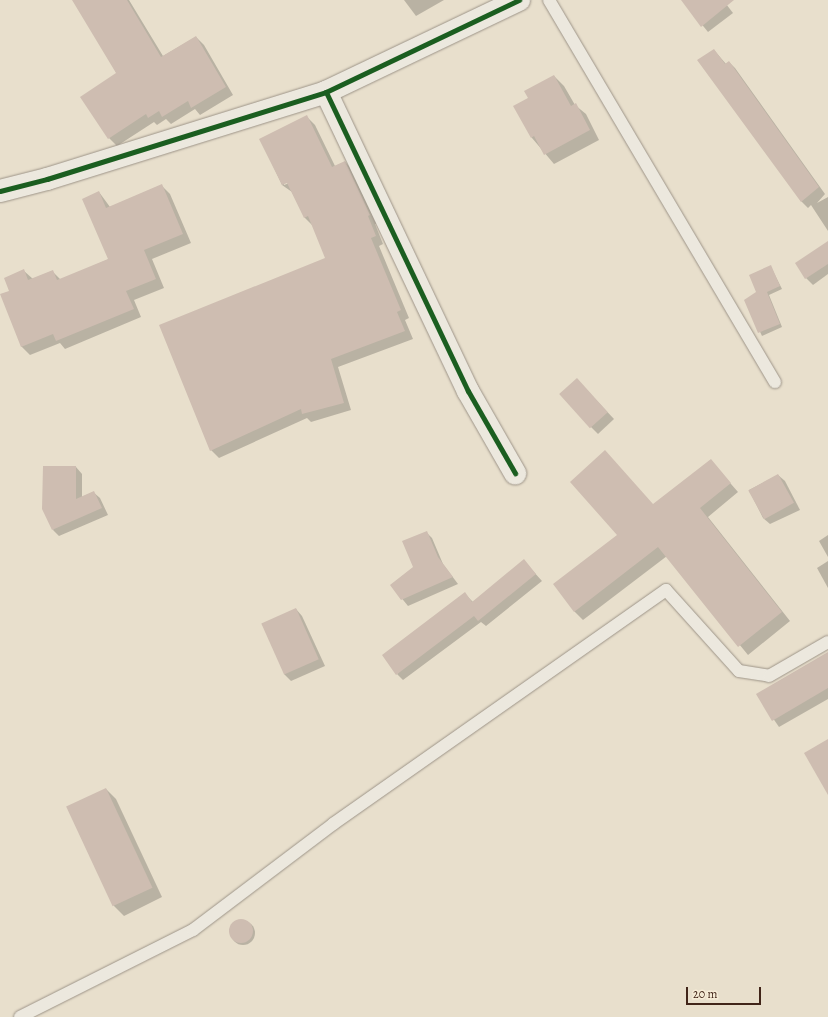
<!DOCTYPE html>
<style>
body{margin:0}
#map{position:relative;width:828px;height:1017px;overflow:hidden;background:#e8dfcc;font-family:Alegreya,serif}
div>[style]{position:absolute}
.shadow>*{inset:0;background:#0003}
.round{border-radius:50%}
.building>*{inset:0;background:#cebdb1;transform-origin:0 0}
.roads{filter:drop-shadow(0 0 1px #9d9488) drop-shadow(0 0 1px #9d9488)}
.lane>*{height:12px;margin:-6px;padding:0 6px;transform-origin:6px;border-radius:6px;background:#ece8de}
.street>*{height:22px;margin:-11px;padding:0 11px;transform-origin:11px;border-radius:11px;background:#ece8de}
.cycleway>*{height:5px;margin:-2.5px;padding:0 2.5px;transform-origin:2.5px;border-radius:2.5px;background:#1b5e20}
span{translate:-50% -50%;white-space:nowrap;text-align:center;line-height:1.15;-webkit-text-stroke:4px #f7edd7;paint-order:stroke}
.scale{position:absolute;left:686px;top:987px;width:75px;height:18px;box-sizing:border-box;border:2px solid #412519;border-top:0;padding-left:5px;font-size:12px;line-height:14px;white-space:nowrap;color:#412519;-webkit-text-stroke:3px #f7edd7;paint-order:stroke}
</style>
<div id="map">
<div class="shadow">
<i style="clip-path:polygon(80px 0,129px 0,163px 56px,196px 37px,204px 45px,233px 95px,200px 115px,195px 109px,171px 124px,166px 119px,157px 125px,154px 122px,117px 146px,109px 138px,117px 74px)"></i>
<i style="clip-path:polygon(404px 0,444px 0,416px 16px)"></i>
<i style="clip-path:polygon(682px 0,723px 0,733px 13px,708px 32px)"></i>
<i style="clip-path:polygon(714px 50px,726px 64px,729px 62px,735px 68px,825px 194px,817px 203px,828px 197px,828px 231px,811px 205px,808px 208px,801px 201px)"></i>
<i style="clip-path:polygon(554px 76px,564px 86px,575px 105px,586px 114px,599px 140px,554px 164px,532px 138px,515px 106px,529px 98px)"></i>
<i style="clip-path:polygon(evenodd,307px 117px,315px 125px,335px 166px,345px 162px,353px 170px,378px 223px,375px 224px,383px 244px,379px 246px,409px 318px,405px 320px,413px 339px,338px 367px,351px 410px,311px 422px,307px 418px,219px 458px,211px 450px,327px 258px,313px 226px,305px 218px,292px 192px,282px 185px,261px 140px,307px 117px,292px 182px,284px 185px,284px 183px,292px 182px)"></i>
<i style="clip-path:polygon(162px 186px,170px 194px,191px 243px,152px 259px,164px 288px,134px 300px,141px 317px,65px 349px,60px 343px,30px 355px,21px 346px,10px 291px,24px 271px,33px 279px,52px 271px,61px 280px,109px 259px,99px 192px,110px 207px)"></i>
<i style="clip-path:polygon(828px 242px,828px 274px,813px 285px,806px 278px)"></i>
<i style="clip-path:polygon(771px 267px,782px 289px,769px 295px,782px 327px,762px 336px,745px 300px,758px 293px)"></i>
<i style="clip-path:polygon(583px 386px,614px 419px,598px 434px,591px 427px)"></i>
<i style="clip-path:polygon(711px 461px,738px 492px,708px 517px,790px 621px,748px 655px,667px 556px,583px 620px,574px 611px,619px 535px)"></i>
<i style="clip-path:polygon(76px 467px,82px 474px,82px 497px,93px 492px,100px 498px,108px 515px,59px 536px,53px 530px)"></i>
<i style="clip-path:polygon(778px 475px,785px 481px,800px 510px,770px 524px,763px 518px,749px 490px)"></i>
<i style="clip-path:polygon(426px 532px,432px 538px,443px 564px,458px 584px,408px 606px,391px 585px,414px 567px)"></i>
<i style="clip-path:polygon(828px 535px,828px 557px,819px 541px)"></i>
<i style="clip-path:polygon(524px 561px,542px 581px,486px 626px,481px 622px,403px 680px,397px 674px,465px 594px,473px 602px)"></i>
<i style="clip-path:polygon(828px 561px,828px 588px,817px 568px)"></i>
<i style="clip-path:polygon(296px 609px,302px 616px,325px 666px,291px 681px,284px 674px)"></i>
<i style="clip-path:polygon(828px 661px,828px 699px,779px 727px,757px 695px)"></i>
<i style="clip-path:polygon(106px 789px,116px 799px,162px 897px,124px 916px,114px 906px)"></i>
<i class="round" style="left:231px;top:921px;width:24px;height:24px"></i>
</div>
<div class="building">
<i style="clip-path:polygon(72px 0,127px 0,161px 57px,196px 36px,226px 87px,191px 108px,188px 101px,162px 117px,159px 111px,148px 118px,146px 114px,108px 139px,80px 97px,116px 73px)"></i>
<i style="clip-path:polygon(681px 0,734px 0,701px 27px)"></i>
<i style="clip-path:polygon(714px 49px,725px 64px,729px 61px,819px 187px,801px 202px,697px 60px)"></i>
<i style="clip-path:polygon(554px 75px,571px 106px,576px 103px,590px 130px,544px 155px,534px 136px,531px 138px,513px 106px,528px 98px,524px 91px)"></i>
<i style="clip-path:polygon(307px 115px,332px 167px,345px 161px,370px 215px,368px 216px,376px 236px,371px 238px,401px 310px,397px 312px,405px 331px,331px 359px,344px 403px,302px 414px,301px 409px,210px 451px,159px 325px,325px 258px,308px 216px,304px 218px,287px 183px,282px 185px,259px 139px)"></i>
<i style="clip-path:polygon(162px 184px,183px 234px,144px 250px,156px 279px,126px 291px,134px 309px,56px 341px,53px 334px,21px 347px,0 294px,9px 291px,4px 278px,24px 269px,28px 280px,53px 270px,57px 280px,108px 259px,82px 199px,99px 191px,106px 208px)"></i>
<i style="clip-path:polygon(828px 241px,828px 264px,805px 279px,795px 263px)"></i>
<i style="clip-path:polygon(771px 265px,780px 286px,767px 292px,780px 324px,758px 333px,744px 300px,756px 292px,749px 275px)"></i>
<i style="left:577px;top:378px;width:46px;height:24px;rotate:48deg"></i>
<i style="clip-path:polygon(605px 450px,653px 504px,711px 459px,731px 483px,700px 508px,782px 612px,738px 647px,658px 547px,574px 612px,553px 584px,617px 535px,570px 482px)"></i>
<i style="clip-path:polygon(43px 466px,76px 466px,76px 499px,94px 491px,102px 508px,52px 530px,42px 509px)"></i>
<i style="left:778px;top:474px;width:33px;height:34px;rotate:61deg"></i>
<i style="clip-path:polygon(427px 531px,438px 557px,453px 577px,401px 600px,390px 585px,413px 567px,402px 541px)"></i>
<i style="clip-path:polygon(524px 559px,536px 574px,478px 621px,474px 616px,396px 675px,382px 655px,465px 592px,472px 602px)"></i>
<i style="left:296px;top:608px;width:56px;height:38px;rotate:66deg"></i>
<i style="clip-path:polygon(828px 652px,828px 688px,772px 721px,756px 694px)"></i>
<i style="clip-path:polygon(828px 739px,828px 795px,804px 753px)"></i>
<i style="left:106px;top:788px;width:110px;height:44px;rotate:65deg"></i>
<i class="round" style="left:229px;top:919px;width:24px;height:24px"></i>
</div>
<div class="roads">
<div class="lane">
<i style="left:549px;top:0;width:444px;rotate:59.4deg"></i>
<i style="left:20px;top:1017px;width:194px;rotate:-26.7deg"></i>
<i style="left:193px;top:930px;width:176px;rotate:-37.1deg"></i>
<i style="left:333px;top:824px;width:407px;rotate:-35.1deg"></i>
<i style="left:666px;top:590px;width:109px;rotate:48deg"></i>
<i style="left:739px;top:671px;width:30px;rotate:9deg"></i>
<i style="left:769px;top:676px;width:68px;rotate:-30deg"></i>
</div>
<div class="street">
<i style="left:326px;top:92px;width:331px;rotate:64.6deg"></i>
<i style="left:468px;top:391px;width:95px;rotate:60.2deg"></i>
<i style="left:0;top:191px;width:49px;rotate:-14.3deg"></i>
<i style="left:47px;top:179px;width:292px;rotate:-17.3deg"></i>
<i style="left:326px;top:92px;width:214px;rotate:-25.5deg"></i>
</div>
</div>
<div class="cycleway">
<i style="left:326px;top:92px;width:331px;rotate:64.6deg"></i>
<i style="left:468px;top:391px;width:95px;rotate:60.2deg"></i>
<i style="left:0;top:191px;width:49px;rotate:-14.3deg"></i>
<i style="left:47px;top:179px;width:292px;rotate:-17.3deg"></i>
<i style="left:326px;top:92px;width:214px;rotate:-25.5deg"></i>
</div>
<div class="scale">20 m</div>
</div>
